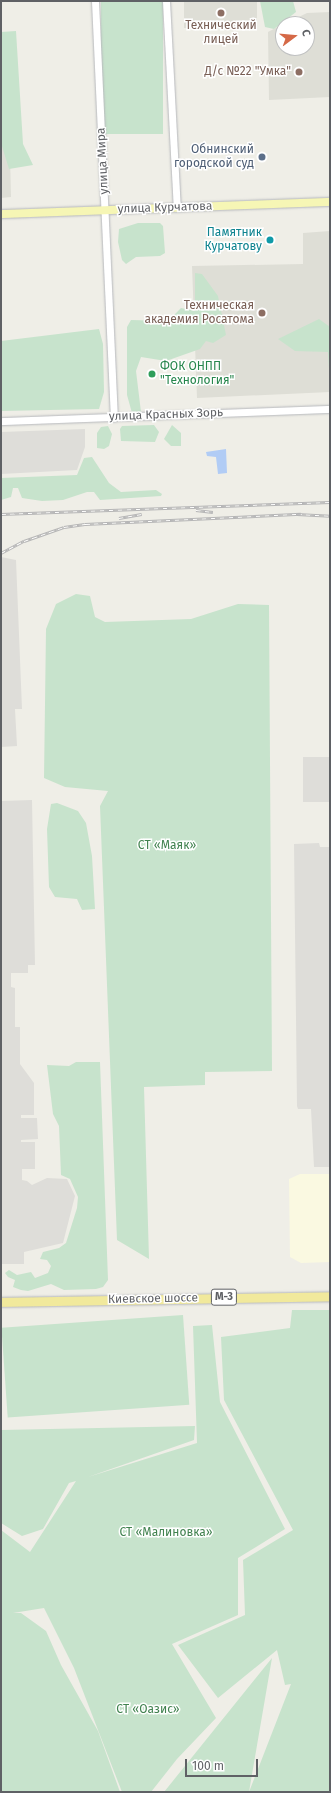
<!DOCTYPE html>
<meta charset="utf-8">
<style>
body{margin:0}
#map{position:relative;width:331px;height:1793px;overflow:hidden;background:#efeee7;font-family:"Fira Sans",sans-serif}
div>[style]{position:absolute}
.commercial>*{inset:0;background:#faf9e1}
.industrial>*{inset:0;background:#deddd9;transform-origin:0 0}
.education>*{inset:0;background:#deded6;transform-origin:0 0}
.green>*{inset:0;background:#c7e3cc;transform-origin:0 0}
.water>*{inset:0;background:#b1ccf5}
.roads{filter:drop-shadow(0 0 1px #b6b8bc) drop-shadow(0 0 1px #b6b8bc)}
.secondary>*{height:7px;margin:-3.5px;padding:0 3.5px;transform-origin:3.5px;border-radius:3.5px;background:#fff}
.primary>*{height:8px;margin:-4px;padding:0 4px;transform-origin:4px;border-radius:4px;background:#f6f6b5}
.highway>*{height:9px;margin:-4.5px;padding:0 4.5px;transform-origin:4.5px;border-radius:4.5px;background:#f1e99c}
.rail>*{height:3px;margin-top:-1.5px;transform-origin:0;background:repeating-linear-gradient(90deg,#fff 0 4.5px,#b5b5b6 0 9px);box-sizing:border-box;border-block:1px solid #b5b5b6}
.dots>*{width:11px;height:11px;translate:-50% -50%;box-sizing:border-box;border:2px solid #fff;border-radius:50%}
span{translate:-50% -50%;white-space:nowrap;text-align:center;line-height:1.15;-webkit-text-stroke:3px #fff;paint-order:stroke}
.shield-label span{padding:1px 3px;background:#fff;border:1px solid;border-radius:3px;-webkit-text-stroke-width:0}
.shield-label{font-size:11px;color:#5f6165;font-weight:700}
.education-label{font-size:12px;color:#785e54}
.right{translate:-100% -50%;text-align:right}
.service-label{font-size:12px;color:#4e5e75}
.street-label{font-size:12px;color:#5f6165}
.culture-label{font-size:12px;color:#0d838f}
.leisure-label{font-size:12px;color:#27864d}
.left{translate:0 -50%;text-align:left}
.park-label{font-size:12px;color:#41824f}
.frame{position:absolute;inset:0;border:2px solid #5f6165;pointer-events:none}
.north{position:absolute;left:275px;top:16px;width:40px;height:40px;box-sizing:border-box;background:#fff;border:1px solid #bfc0c1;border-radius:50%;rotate:74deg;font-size:11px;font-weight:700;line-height:16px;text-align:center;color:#5f6165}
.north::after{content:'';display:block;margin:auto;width:14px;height:18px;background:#d56947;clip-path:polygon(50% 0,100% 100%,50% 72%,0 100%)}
.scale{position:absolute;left:185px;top:1759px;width:73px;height:18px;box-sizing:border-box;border:2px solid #5f6165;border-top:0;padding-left:5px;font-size:12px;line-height:14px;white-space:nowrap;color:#5f6165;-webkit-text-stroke:3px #fff;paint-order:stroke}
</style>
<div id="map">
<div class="commercial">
<i style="clip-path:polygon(300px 1174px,330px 1174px,330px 1262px,301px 1263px,290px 1257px,289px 1179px)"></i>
</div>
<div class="industrial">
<i style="clip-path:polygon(85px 429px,85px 447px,77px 470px,1px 474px,1px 432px)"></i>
<i style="clip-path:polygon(1px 557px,16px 560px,22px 709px,15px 709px,17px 746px,1px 747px)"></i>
<i style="left:303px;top:757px;width:27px;height:45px"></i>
<i style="clip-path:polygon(32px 800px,35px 965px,28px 965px,28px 973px,11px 973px,11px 987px,15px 988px,15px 1027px,20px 1027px,20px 1064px,34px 1083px,34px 1115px,21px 1115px,21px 1118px,37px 1118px,38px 1139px,21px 1140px,21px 1142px,35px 1142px,35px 1169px,22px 1169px,22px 1180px,27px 1181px,32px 1185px,47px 1178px,67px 1179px,75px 1196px,63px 1243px,24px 1252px,24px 1264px,1px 1264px,1px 801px)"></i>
<i style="clip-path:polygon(319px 843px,320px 847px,330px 847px,330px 1167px,314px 1167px,311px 1109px,298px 1109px,297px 1106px,294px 844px)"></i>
</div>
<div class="education">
<i style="left:184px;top:1px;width:73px;height:27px"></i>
<i style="clip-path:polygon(330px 12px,330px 97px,269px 100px,268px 32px,283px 24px,283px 48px,307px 48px,307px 24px,284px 24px,307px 13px)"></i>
<i style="clip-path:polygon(1px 92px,9px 116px,11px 197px,1px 198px)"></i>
<i style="clip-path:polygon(330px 231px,330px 392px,197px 398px,192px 266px,303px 264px,303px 233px)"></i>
</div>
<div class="green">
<i style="left:101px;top:1px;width:62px;height:133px"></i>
<i style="clip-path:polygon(260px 1px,293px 1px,296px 12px,274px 29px,265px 27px)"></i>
<i style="clip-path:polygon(16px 31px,23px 144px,33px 165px,9px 169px,1px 143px,1px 32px)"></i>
<i style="clip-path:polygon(138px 223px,160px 223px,163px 226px,165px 253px,160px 256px,136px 257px,126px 264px,122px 260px,118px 242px,119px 229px)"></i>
<i style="clip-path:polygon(195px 273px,202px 274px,218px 296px,226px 335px,213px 343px,206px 341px,200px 349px,166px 361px,141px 357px,136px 371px,141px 412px,132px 413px,127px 395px,127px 327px,131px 320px,168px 321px,181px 308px,195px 311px)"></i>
<i style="clip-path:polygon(319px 319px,330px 327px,330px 385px,328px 352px,295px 351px,278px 339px)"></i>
<i style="clip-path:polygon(99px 329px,103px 344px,104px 392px,99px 409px,1px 411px,1px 341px)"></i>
<i style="clip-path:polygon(154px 425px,159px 432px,155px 442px,121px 441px,120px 429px,122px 426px)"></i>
<i style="clip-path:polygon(172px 425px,181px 433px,181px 446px,171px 446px,164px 439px)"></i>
<i style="clip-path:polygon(108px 426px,112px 434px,109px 446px,104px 449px,97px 448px,97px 433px,101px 427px)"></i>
<i style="clip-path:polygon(92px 457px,109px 483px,121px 492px,156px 490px,162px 494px,161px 496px,100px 500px,94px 492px,87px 492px,63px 500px,42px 501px,22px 498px,18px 488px,13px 488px,11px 497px,1px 500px,1px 478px,77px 475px,84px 458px)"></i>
<i style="clip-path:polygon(76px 594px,90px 596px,95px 617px,105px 622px,191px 619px,238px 604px,269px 605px,272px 1071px,205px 1072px,205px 1085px,144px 1087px,149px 1259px,117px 1240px,100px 806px,108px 791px,65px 787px,44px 778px,46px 629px,56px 604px)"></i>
<i style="clip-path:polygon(57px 803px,78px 811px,86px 823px,92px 856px,95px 909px,82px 910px,77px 899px,55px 897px,49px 887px,47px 829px,51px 804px)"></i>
<i style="clip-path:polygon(76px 1062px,100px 1062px,108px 1280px,103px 1287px,96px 1289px,64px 1290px,51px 1284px,28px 1291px,21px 1290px,13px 1287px,15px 1280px,8px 1277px,5px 1273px,9px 1270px,17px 1275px,31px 1272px,35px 1278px,48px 1273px,51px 1266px,47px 1260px,40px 1259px,43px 1252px,59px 1248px,66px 1243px,77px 1208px,78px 1197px,70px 1179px,61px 1175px,59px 1126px,53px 1114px,47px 1065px,69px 1066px)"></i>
<i style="clip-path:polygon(292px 1310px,330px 1310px,330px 1792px,164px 1792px,272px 1658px,249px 1792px,291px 1684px,285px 1685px,277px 1650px,218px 1698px,178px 1645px,245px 1615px,243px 1560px,293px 1530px,224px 1400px,221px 1337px,290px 1328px)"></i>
<i style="left:183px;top:1315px;width:90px;height:182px;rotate:86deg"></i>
<i style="clip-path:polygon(212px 1325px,220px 1402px,285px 1529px,238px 1558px,238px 1615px,172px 1644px,216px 1718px,177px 1759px,151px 1792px,122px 1792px,74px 1668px,44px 1608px,13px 1613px,21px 1613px,46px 1631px,61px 1665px,98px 1731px,120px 1792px,1px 1792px,1px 1530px,30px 1552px,76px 1481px,69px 1483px,43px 1529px,22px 1536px,1px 1523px,1px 1430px,195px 1426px,194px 1440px,88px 1477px,197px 1443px,193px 1326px)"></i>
</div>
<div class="water">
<i style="clip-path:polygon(226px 449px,227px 473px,218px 474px,216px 457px,207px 456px,206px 452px)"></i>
</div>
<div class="roads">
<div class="secondary">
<i style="left:95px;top:1px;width:417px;rotate:87.4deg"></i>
<i style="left:166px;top:1px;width:207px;rotate:87deg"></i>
<i style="left:1px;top:421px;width:329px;rotate:-2.1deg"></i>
</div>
<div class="primary">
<i style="left:1px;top:214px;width:329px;rotate:-2.1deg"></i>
</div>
<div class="highway">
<i style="left:1px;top:1302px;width:329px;rotate:-1deg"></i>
</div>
</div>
<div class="rail">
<i style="left:196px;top:510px;width:17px;rotate:7deg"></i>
<i style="left:1px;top:514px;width:329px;rotate:-2.1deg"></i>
<i style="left:297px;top:514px;width:33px;rotate:3deg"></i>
<i style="left:119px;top:518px;width:23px;rotate:-10deg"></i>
<i style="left:1px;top:553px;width:26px;rotate:-28deg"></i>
<i style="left:24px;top:541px;width:42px;rotate:-19.3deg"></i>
<i style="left:64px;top:527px;width:21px;rotate:-8deg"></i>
<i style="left:85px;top:524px;width:216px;rotate:-2.7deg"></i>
</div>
<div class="dots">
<i style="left:221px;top:13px;background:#8d6e63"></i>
<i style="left:299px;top:72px;background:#8d6e63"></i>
<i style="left:262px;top:157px;background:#5c6f8a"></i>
<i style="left:270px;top:240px;background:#0f9aa8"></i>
<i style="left:262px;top:313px;background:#8d6e63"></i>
<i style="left:152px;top:374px;background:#2e9e5b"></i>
</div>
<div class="shield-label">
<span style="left:224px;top:1297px">М-3</span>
</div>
<div class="education-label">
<span style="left:221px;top:33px">Технический<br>лицей</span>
<span class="right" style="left:291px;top:72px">Д/с №22 "Умка"</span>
<span class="right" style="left:254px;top:313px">Техническая<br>академия Росатома</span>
</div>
<div class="service-label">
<span class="right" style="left:254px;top:157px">Обнинский<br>городской суд</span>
</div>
<div class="street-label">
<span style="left:103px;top:161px;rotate:-93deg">улица Мира</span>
<span style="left:165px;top:208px;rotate:-2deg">улица Курчатова</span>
<span style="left:166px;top:415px;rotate:-2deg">улица Красных Зорь</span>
<span style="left:153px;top:1299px;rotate:-1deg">Киевское шоссе</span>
</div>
<div class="culture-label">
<span class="right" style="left:262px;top:240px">Памятник<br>Курчатову</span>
</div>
<div class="leisure-label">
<span class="left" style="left:160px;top:374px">ФОК ОНПП<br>"Технология"</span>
</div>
<div class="park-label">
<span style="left:167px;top:846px">СТ «Маяк»</span>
<span style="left:166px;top:1533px">СТ «Малиновка»</span>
<span style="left:148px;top:1710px">СТ «Оазис»</span>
</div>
<div class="frame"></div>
<div class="north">С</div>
<div class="scale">100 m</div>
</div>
